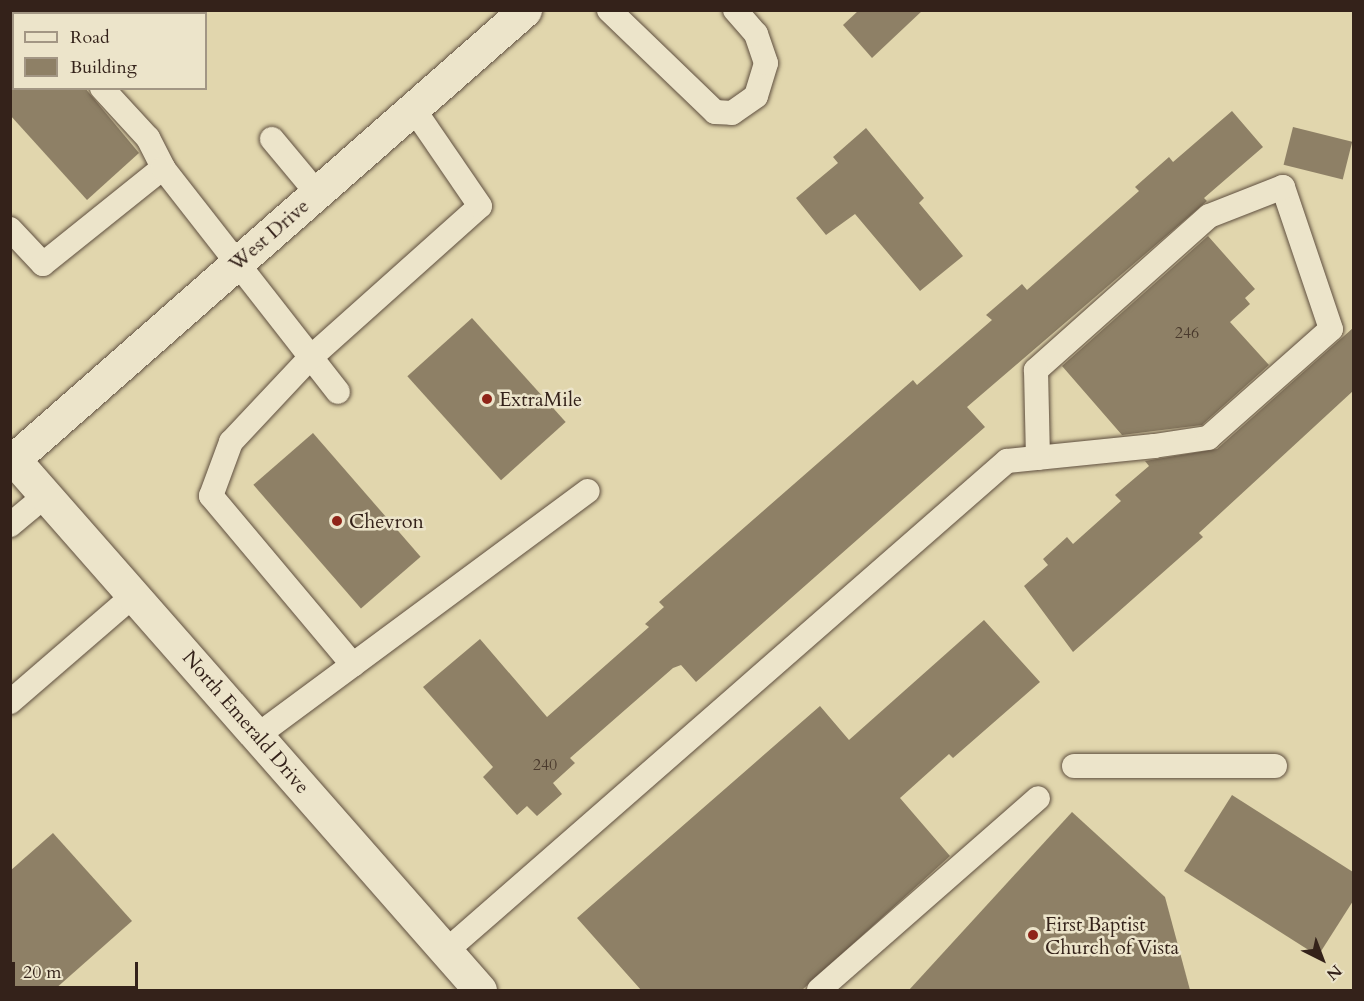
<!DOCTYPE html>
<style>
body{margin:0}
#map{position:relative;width:1364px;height:1001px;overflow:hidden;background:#e1d6ad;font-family:Cardo,serif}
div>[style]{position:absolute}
.building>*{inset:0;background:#8e8066;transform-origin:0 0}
.roads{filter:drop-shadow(0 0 2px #5f4f3f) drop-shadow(0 0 2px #5f4f3f)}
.lane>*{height:24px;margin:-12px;padding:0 12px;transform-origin:12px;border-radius:12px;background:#ece4ca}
.secondary>*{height:33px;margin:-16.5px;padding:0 16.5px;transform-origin:16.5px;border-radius:16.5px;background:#ece4ca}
.dots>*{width:16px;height:16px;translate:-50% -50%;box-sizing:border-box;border:3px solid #ece4ca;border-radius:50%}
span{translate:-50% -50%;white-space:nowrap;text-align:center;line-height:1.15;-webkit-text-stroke:5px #ece4ca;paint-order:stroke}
.number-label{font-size:16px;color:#4a3a2d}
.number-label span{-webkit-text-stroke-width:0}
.street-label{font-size:20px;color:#34221a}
.poi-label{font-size:20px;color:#34221a}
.left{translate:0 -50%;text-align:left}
.frame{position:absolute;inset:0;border:12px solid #34221a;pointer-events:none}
.legend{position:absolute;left:12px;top:12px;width:195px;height:78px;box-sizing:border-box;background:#ece4ca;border:2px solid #a29684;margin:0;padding:8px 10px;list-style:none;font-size:18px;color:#34221a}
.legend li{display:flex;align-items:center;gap:12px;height:30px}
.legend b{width:30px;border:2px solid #a29684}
.north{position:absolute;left:1292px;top:929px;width:60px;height:60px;-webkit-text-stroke:4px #ece4ca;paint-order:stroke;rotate:138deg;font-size:16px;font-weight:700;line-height:24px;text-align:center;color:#34221a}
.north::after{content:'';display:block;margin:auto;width:21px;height:27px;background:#34221a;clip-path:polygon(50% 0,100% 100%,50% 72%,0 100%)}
.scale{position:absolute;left:12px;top:962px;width:126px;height:27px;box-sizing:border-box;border:3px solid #34221a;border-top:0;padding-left:8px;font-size:18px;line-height:21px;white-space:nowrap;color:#34221a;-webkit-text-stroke:4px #ece4ca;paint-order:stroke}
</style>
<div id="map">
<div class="building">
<i style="clip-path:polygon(859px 10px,923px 10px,872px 58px,843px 25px)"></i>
<i style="clip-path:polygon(10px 88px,85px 88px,139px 153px,87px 200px,10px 115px)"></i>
<i style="clip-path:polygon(1232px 111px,1263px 147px,1204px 198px,1207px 201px,967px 407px,985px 427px,696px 682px,681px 665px,673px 668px,570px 758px,575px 763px,553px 783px,562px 794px,537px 816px,527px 806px,517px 815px,483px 777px,493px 767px,423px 687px,480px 639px,547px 717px,649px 627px,645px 624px,664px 607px,659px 602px,913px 380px,917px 385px,992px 320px,986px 315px,1022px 284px,1027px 290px,1139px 191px,1135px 187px,1169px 157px,1173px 162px)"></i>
<i style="left:1293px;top:127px;width:61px;height:39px;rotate:14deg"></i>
<i style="clip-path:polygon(866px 128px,924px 198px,919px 203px,963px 256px,920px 291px,855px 214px,826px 235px,796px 198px,838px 163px,833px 157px)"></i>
<i style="clip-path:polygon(1208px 236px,1255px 289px,1245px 298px,1250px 304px,1230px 322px,1269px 365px,1202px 425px,1122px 435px,1062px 366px)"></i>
<i style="left:472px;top:318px;width:140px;height:87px;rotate:48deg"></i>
<i style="clip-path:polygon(1353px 328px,1353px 391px,1199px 533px,1203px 537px,1073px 652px,1024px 586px,1048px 565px,1043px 559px,1067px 537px,1073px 544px,1121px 501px,1115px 495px,1149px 466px,1145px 461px,1217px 449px)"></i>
<i style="left:313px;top:433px;width:164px;height:79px;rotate:49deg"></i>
<i style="clip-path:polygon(984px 620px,1040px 682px,953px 758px,949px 754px,900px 798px,950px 856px,802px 990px,641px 990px,577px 918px,820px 706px,849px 740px)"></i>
<i style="clip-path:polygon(1232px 795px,1353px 872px,1353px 901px,1318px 956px,1184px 871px)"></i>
<i style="clip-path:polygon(1072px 812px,1165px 897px,1190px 990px,909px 990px)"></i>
<i style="clip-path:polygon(53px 833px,132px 921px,54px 990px,10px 990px,10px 871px)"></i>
</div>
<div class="roads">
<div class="lane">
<i style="left:17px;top:10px;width:15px;rotate:16deg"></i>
<i style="left:609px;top:10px;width:147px;rotate:43.9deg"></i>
<i style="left:715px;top:112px;width:17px;rotate:3deg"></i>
<i style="left:732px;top:113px;width:29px;rotate:-35deg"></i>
<i style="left:756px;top:96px;width:34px;rotate:-73deg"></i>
<i style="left:766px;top:63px;width:31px;rotate:-109deg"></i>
<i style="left:756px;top:34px;width:32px;rotate:-131deg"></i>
<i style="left:102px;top:88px;width:68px;rotate:47.4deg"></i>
<i style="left:148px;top:138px;width:34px;rotate:63deg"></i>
<i style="left:272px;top:139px;width:70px;rotate:50.2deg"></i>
<i style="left:10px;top:229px;width:48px;rotate:46.7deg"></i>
<i style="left:43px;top:264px;width:154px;rotate:-38.7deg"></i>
<i style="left:163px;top:168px;width:284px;rotate:52deg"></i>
<i style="left:10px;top:525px;width:47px;rotate:-39.8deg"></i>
<i style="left:353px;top:665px;width:221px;rotate:-130deg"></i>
<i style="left:211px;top:496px;width:58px;rotate:-69.7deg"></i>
<i style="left:231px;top:442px;width:114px;rotate:-46.8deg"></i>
<i style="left:309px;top:359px;width:229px;rotate:-41.8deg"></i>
<i style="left:480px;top:206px;width:119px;rotate:-124.4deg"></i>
<i style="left:10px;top:702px;width:165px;rotate:-40.8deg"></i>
<i style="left:258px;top:735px;width:410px;rotate:-36.5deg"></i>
<i style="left:1074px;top:766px;width:201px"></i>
<i style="left:446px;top:951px;width:745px;rotate:-41.14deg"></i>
<i style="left:1007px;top:461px;width:148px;rotate:-5.8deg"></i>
<i style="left:1154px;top:446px;width:55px;rotate:-8.4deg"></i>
<i style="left:1208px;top:438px;width:164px;rotate:-41.5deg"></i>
<i style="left:1331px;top:329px;width:150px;rotate:-108.7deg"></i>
<i style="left:1283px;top:187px;width:79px;rotate:158.6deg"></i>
<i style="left:1209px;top:216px;width:232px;rotate:138.3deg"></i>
<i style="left:1036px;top:370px;width:88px;rotate:88.7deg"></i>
<i style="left:819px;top:990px;width:291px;rotate:-41.2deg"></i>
</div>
<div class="secondary">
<i style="left:10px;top:455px;width:712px;rotate:48.7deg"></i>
<i style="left:14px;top:459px;width:680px;rotate:-41.3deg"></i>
</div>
</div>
<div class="dots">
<i style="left:487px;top:399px;background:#8f2418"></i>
<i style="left:337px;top:521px;background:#8f2418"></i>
<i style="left:1033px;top:935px;background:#8f2418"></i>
</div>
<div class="number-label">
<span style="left:1187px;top:333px">246</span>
<span style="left:545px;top:765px">240</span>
</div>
<div class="street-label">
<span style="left:269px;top:235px;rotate:-41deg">West Drive</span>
<span style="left:246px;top:722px;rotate:49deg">North Emerald Drive</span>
</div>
<div class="poi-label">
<span class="left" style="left:499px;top:399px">ExtraMile</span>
<span class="left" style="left:349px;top:521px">Chevron</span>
<span class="left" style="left:1045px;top:936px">First Baptist<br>Church of Vista</span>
</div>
<div class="frame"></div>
<ul class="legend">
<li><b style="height:8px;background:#ece4ca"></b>Road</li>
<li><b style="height:16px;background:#8e8066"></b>Building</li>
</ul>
<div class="north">N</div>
<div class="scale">20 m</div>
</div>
